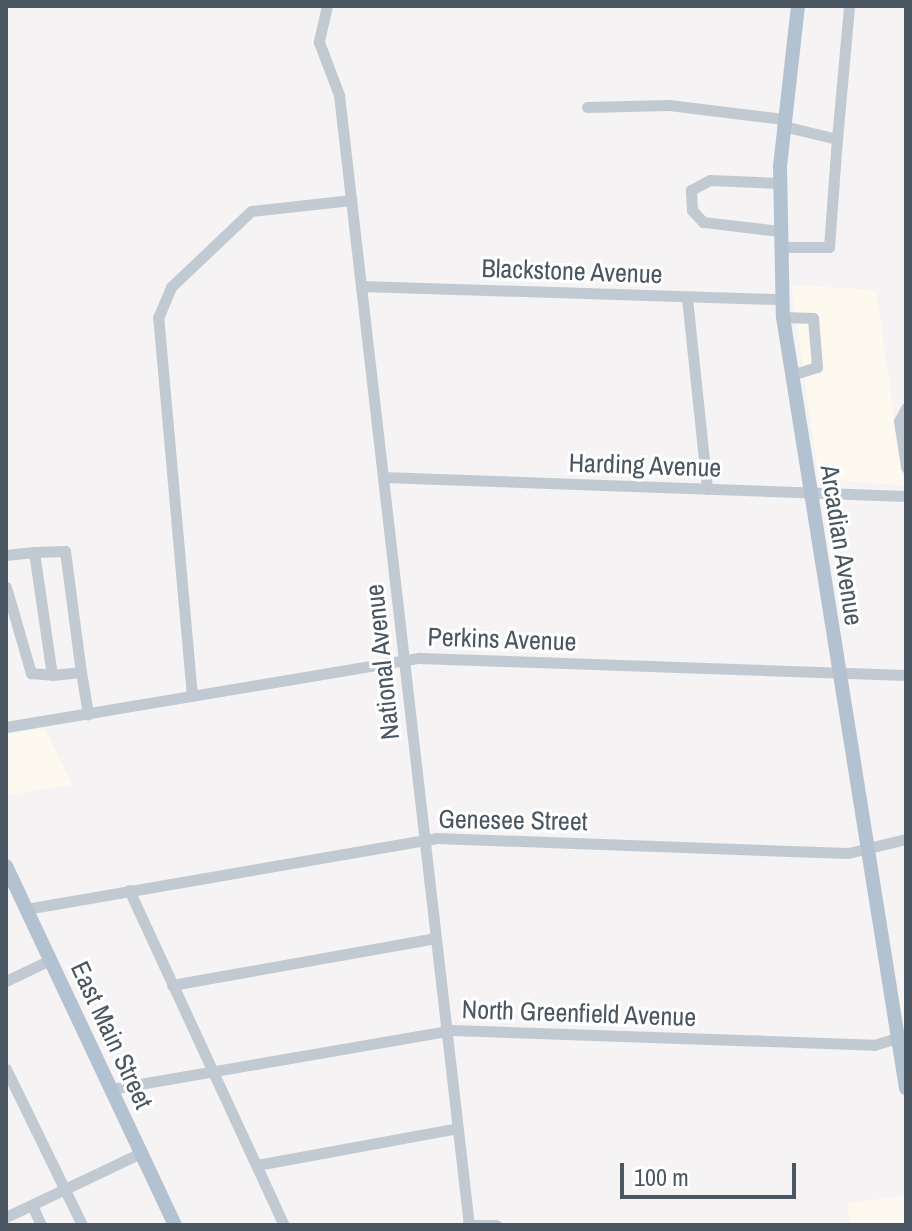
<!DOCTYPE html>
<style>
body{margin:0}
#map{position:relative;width:912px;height:1231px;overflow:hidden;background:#f5f3f3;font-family:"Archivo Narrow",sans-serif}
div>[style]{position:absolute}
.commercial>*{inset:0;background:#fdf9ef}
.minor>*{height:11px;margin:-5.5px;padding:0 5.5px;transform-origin:5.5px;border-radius:5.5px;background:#c1cad2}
.major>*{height:14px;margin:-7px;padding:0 7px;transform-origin:7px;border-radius:7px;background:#b3c2d1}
span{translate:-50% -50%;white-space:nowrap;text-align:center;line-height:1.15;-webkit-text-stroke:6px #fff;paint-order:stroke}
.street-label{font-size:26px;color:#4a5661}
.frame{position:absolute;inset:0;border:8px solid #4a5661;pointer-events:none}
.scale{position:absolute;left:620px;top:1163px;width:176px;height:36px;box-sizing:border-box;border:4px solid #4a5661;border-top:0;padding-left:10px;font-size:24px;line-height:28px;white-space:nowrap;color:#4a5661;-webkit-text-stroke:6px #fff;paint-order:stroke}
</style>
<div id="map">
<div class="commercial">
<i style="clip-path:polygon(791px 285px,876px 290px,904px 486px,819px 478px)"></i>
<i style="clip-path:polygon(45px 728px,72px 785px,6px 795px,6px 735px)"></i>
<i style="clip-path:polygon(906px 1196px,906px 1225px,849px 1225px,848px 1203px)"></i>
</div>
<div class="minor">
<i style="left:327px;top:6px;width:37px;rotate:103deg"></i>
<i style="left:319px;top:42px;width:57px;rotate:69.3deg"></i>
<i style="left:339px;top:95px;width:1137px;rotate:83.44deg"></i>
<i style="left:587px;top:107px;width:82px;rotate:-1.4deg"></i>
<i style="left:669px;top:105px;width:115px;rotate:7deg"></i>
<i style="left:837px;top:139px;width:134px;rotate:-84.8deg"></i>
<i style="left:779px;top:231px;width:77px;rotate:-173.2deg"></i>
<i style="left:703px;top:222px;width:16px;rotate:-133deg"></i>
<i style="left:692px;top:210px;width:20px;rotate:-93deg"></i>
<i style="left:691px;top:190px;width:21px;rotate:-28deg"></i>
<i style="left:710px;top:180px;width:70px;rotate:2.5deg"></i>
<i style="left:780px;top:247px;width:49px"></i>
<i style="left:829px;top:247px;width:108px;rotate:-85.8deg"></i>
<i style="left:837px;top:139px;width:56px;rotate:-166.5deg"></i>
<i style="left:361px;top:286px;width:421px;rotate:1.8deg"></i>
<i style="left:687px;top:298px;width:192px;rotate:84deg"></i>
<i style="left:783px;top:317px;width:30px;rotate:2deg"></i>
<i style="left:813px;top:318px;width:49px;rotate:85.3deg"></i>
<i style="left:817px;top:367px;width:27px;rotate:163deg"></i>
<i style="left:906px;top:408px;width:15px;rotate:118deg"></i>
<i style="left:899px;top:421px;width:47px;rotate:81.3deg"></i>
<i style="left:383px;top:477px;width:523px;rotate:2.08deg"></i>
<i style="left:34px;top:552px;width:31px;rotate:-2deg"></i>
<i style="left:65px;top:551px;width:122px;rotate:82.5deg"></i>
<i style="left:6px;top:555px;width:28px;rotate:-6deg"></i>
<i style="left:34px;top:552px;width:124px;rotate:81.7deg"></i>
<i style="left:52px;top:675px;width:29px;rotate:-6deg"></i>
<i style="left:81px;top:672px;width:43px;rotate:80.5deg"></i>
<i style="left:6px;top:587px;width:90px;rotate:73.8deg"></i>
<i style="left:31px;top:673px;width:21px;rotate:5deg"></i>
<i style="left:192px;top:696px;width:380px;rotate:-95.1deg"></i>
<i style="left:158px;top:318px;width:34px;rotate:-67deg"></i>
<i style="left:171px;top:287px;width:110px;rotate:-43.5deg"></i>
<i style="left:251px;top:211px;width:101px;rotate:-6.3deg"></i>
<i style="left:6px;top:727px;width:420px;rotate:-9.5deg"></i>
<i style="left:420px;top:658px;width:486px;rotate:2deg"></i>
<i style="left:129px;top:890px;width:369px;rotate:65.2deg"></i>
<i style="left:26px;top:909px;width:417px;rotate:-9.8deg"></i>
<i style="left:437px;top:838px;width:411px;rotate:2.1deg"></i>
<i style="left:848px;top:853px;width:60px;rotate:-13.6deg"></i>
<i style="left:6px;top:981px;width:49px;rotate:-25.5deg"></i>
<i style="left:172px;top:985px;width:268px;rotate:-10.1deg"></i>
<i style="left:6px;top:1069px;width:174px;rotate:64deg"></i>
<i style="left:111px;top:1089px;width:346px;rotate:-9.8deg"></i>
<i style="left:452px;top:1030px;width:422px;rotate:2deg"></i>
<i style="left:874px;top:1045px;width:34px;rotate:-17deg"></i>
<i style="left:257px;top:1165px;width:204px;rotate:-10.4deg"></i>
<i style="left:32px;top:1205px;width:22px;rotate:66deg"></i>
<i style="left:6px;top:1217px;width:149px;rotate:-25.4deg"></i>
<i style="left:467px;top:1225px;width:29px"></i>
</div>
<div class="major">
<i style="left:798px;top:6px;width:162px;rotate:96.4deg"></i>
<i style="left:780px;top:167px;width:150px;rotate:88.9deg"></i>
<i style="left:783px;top:317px;width:781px;rotate:80.94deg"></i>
<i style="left:6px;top:866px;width:397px;rotate:64.8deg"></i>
</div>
<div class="street-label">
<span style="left:572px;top:271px;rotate:2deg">Blackstone Avenue</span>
<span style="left:645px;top:465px;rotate:2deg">Harding Avenue</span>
<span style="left:842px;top:545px;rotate:81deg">Arcadian Avenue</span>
<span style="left:502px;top:639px;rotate:2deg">Perkins Avenue</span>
<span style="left:382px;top:662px;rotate:-96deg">National Avenue</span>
<span style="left:513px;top:820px;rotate:1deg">Genesee Street</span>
<span style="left:579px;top:1013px;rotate:2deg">North Greenfield Avenue</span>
<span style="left:112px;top:1035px;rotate:65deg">East Main Street</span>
</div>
<div class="frame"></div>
<div class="scale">100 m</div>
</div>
